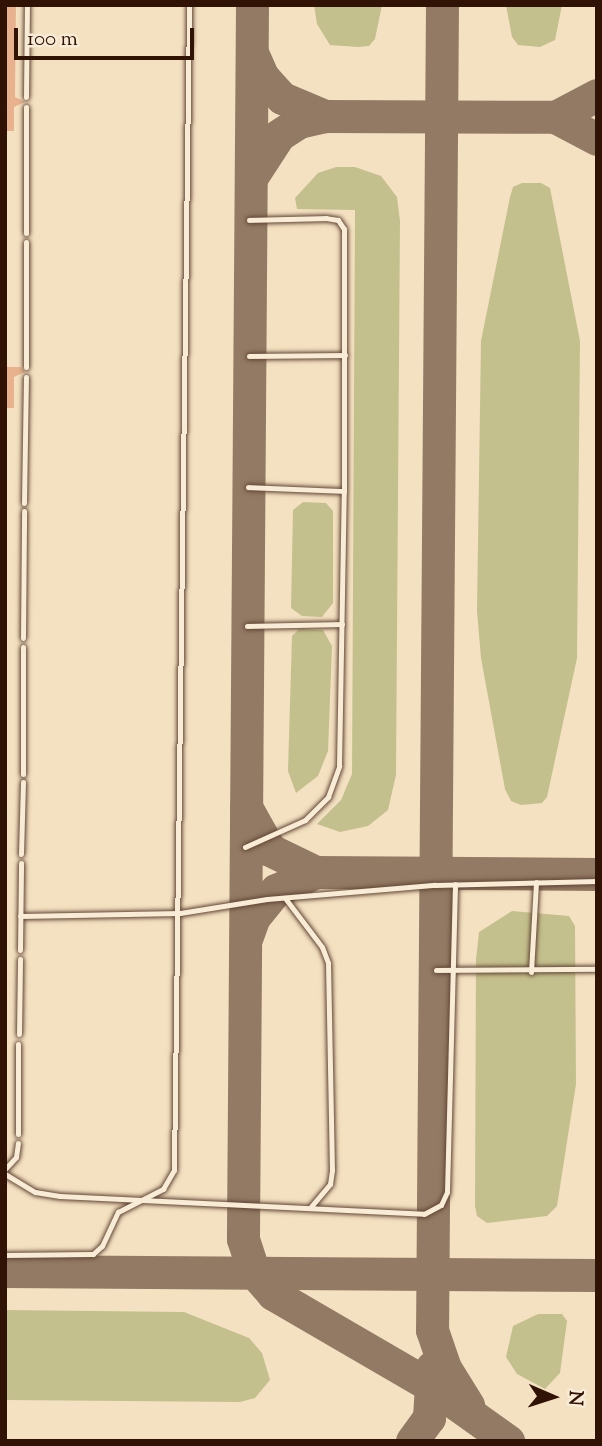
<!DOCTYPE html>
<style>
body{margin:0}
#map{position:relative;width:602px;height:1446px;overflow:hidden;background:#f4e1c1;font-family:"Sorts Mill Goudy",serif}
div>[style]{position:absolute}
.green>*{inset:0;background:#c4c08d}
.taxiway>*{height:33px;margin:-16.5px;padding:0 16.5px;transform-origin:16.5px;border-radius:16.5px;background:#927a64}
.building>*{inset:0;background:#e7b28d}
.roads{filter:drop-shadow(0 0 2px #624635) drop-shadow(0 0 2px #624635)}
.service>*{height:5px;margin:-2.5px;padding:0 2.5px;transform-origin:2.5px;border-radius:2.5px;background:#f8ecd7}
span{translate:-50% -50%;white-space:nowrap;text-align:center;line-height:1.15;-webkit-text-stroke:5px #f8ecd7;paint-order:stroke}
.frame{position:absolute;inset:0;border:7px solid #311306;pointer-events:none}
.north{position:absolute;left:518px;top:1362px;width:70px;height:70px;-webkit-text-stroke:5px #f8ecd7;paint-order:stroke;rotate:93deg;font-size:19px;font-weight:700;line-height:28px;text-align:center;color:#311306}
.north::after{content:'';display:block;margin:auto;width:24px;height:32px;background:#311306;clip-path:polygon(50% 0,100% 100%,50% 72%,0 100%)}
.scale{position:absolute;left:14px;top:28px;width:180px;height:32px;box-sizing:border-box;border:4px solid #311306;border-top:0;padding-left:9px;font-size:21px;line-height:24px;white-space:nowrap;color:#311306;-webkit-text-stroke:5px #f8ecd7;paint-order:stroke}
</style>
<div id="map">
<div class="green">
<i style="clip-path:polygon(314px 5px,382px 5px,375px 39px,369px 46px,358px 47px,330px 45px,317px 24px)"></i>
<i style="clip-path:polygon(506px 5px,562px 5px,555px 40px,540px 47px,518px 45px,512px 37px)"></i>
<i style="clip-path:polygon(336px 167px,355px 167px,381px 176px,397px 197px,400px 221px,396px 775px,388px 810px,368px 826px,340px 832px,317px 824px,341px 800px,352px 774px,355px 210px,297px 209px,295px 198px,318px 173px)"></i>
<i style="clip-path:polygon(522px 183px,541px 183px,550px 188px,580px 341px,577px 658px,547px 797px,542px 803px,521px 805px,511px 801px,505px 789px,481px 658px,477px 611px,481px 341px,510px 197px,513px 187px)"></i>
<i style="clip-path:polygon(303px 502px,326px 503px,333px 511px,333px 603px,322px 617px,302px 616px,291px 608px,293px 510px)"></i>
<i style="clip-path:polygon(299px 629px,323px 630px,332px 646px,328px 751px,318px 776px,296px 793px,288px 771px,292px 636px)"></i>
<i style="clip-path:polygon(512px 911px,569px 916px,575px 926px,576px 1084px,557px 1206px,547px 1216px,487px 1223px,477px 1216px,475px 1206px,476px 960px,479px 932px)"></i>
<i style="clip-path:polygon(5px 1310px,184px 1312px,249px 1338px,262px 1353px,270px 1380px,255px 1398px,240px 1402px,5px 1400px)"></i>
<i style="clip-path:polygon(538px 1314px,562px 1314px,567px 1321px,560px 1373px,545px 1389px,517px 1374px,506px 1357px,513px 1326px)"></i>
</div>
<div class="taxiway">
<i style="left:252px;top:5px;width:1234px;rotate:90.42deg"></i>
<i style="left:243px;top:1239px;width:35px;rotate:72deg"></i>
<i style="left:254px;top:1272px;width:29px;rotate:49deg"></i>
<i style="left:273px;top:1294px;width:183px;rotate:30.2deg"></i>
<i style="left:431px;top:1386px;width:95px;rotate:35.5deg"></i>
<i style="left:442px;top:5px;width:1325px;rotate:90.43deg"></i>
<i style="left:432px;top:1330px;width:40px;rotate:71.1deg"></i>
<i style="left:445px;top:1368px;width:44px;rotate:58.1deg"></i>
<i style="left:253px;top:55px;width:24px;rotate:66deg"></i>
<i style="left:263px;top:77px;width:28px;rotate:48deg"></i>
<i style="left:282px;top:98px;width:47px;rotate:22.7deg"></i>
<i style="left:325px;top:116px;width:230px;rotate:0.2deg"></i>
<i style="left:555px;top:117px;width:47px;rotate:-27.6deg"></i>
<i style="left:555px;top:117px;width:47px;rotate:27.6deg"></i>
<i style="left:251px;top:178px;width:51px;rotate:-56.9deg"></i>
<i style="left:279px;top:135px;width:24px;rotate:-33deg"></i>
<i style="left:299px;top:122px;width:27px;rotate:-13deg"></i>
<i style="left:246px;top:807px;width:49px;rotate:60.8deg"></i>
<i style="left:270px;top:850px;width:51px;rotate:25.6deg"></i>
<i style="left:316px;top:872px;width:281px;rotate:0.4deg"></i>
<i style="left:247px;top:936px;width:20px;rotate:-70deg"></i>
<i style="left:254px;top:917px;width:35px;rotate:-51deg"></i>
<i style="left:276px;top:890px;width:44px;rotate:-24.2deg"></i>
<i style="left:5px;top:1271px;width:592px;rotate:0.39deg"></i>
<i style="left:412px;top:1441px;width:29px;rotate:-54deg"></i>
<i style="left:429px;top:1418px;width:51px;rotate:-86.6deg"></i>
</div>
<div class="building">
<i style="clip-path:polygon(5px 5px,16px 5px,15px 97px,25px 102px,14px 107px,14px 131px,5px 131px)"></i>
<i style="clip-path:polygon(5px 367px,21px 367px,25px 372px,14px 377px,14px 408px,5px 408px)"></i>
</div>
<div class="roads">
<div class="service">
<i style="left:26px;top:97px;width:92px;rotate:-89.4deg"></i>
<i style="left:26px;top:233px;width:126px;rotate:-90deg"></i>
<i style="left:26px;top:242px;width:125px;rotate:90deg"></i>
<i style="left:249px;top:356px;width:96px;rotate:-0.6deg"></i>
<i style="left:248px;top:487px;width:96px;rotate:2.4deg"></i>
<i style="left:24px;top:503px;width:126px;rotate:-89.1deg"></i>
<i style="left:247px;top:626px;width:95px;rotate:-1.2deg"></i>
<i style="left:23px;top:638px;width:127px;rotate:-89.5deg"></i>
<i style="left:23px;top:774px;width:127px;rotate:-90deg"></i>
<i style="left:245px;top:847px;width:66px;rotate:-24.2deg"></i>
<i style="left:305px;top:820px;width:33px;rotate:-45deg"></i>
<i style="left:328px;top:797px;width:33px;rotate:-70deg"></i>
<i style="left:339px;top:766px;width:275px;rotate:-89deg"></i>
<i style="left:344px;top:491px;width:262px;rotate:-90deg"></i>
<i style="left:344px;top:229px;width:11px;rotate:-124deg"></i>
<i style="left:338px;top:220px;width:12px;rotate:-171deg"></i>
<i style="left:326px;top:218px;width:77px;rotate:178.5deg"></i>
<i style="left:21px;top:854px;width:72px;rotate:-88.4deg"></i>
<i style="left:285px;top:898px;width:61px;rotate:52.9deg"></i>
<i style="left:322px;top:947px;width:17px;rotate:69deg"></i>
<i style="left:328px;top:963px;width:207px;rotate:88.9deg"></i>
<i style="left:332px;top:1170px;width:14px;rotate:98deg"></i>
<i style="left:330px;top:1184px;width:31px;rotate:130deg"></i>
<i style="left:20px;top:916px;width:160px;rotate:-1.1deg"></i>
<i style="left:180px;top:913px;width:88px;rotate:-9.1deg"></i>
<i style="left:267px;top:899px;width:169px;rotate:-4.8deg"></i>
<i style="left:435px;top:885px;width:162px;rotate:-1.4deg"></i>
<i style="left:20px;top:950px;width:87px;rotate:-89.3deg"></i>
<i style="left:436px;top:970px;width:161px;rotate:-0.4deg"></i>
<i style="left:531px;top:972px;width:90px;rotate:-86.8deg"></i>
<i style="left:19px;top:1034px;width:75px;rotate:-89.2deg"></i>
<i style="left:18px;top:1134px;width:90px;rotate:-90deg"></i>
<i style="left:5px;top:1169px;width:16px;rotate:-47deg"></i>
<i style="left:16px;top:1157px;width:14px;rotate:-82deg"></i>
<i style="left:5px;top:1174px;width:35px;rotate:31deg"></i>
<i style="left:35px;top:1192px;width:25px;rotate:9deg"></i>
<i style="left:60px;top:1196px;width:364px;rotate:2.8deg"></i>
<i style="left:424px;top:1214px;width:19px;rotate:-28deg"></i>
<i style="left:441px;top:1205px;width:14px;rotate:-65deg"></i>
<i style="left:447px;top:1192px;width:308px;rotate:-88.5deg"></i>
<i style="left:5px;top:1255px;width:88px;rotate:-0.7deg"></i>
<i style="left:93px;top:1254px;width:12px;rotate:-42deg"></i>
<i style="left:102px;top:1246px;width:38px;rotate:-65deg"></i>
<i style="left:118px;top:1212px;width:51px;rotate:-27.1deg"></i>
<i style="left:163px;top:1189px;width:22px;rotate:-60deg"></i>
<i style="left:174px;top:1170px;width:1165px;rotate:-89.26deg"></i>
</div>
</div>
<div class="frame"></div>
<div class="north">N</div>
<div class="scale">100 m</div>
</div>
